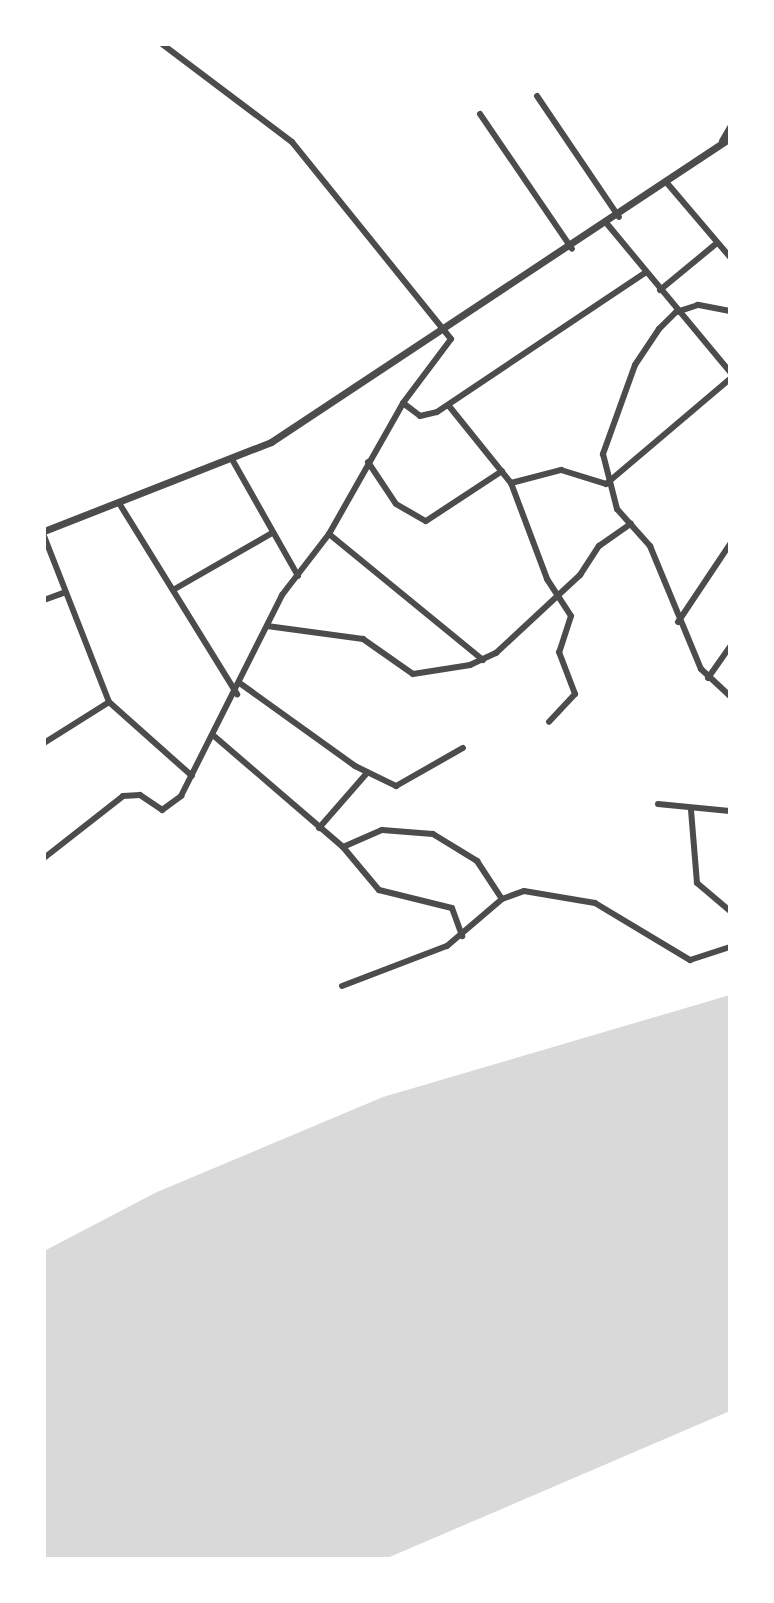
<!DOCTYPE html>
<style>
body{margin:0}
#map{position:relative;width:774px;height:1603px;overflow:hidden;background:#fff;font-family:"PT Sans",sans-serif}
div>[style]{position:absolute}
.water>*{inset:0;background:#d9d9d9}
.minor>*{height:6px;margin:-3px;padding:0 3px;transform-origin:3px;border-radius:3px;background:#4c4c4c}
.tertiary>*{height:7px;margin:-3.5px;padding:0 3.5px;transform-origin:3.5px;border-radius:3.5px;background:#4c4c4c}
span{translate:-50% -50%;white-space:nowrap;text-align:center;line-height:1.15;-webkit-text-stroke:6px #fff;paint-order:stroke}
.frame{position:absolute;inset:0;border:46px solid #fff;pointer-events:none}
</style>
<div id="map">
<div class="water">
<i style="clip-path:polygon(730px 995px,730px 1411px,385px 1559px,44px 1559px,44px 1251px,157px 1192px,383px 1097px)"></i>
</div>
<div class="minor">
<i style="left:537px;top:96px;width:146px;rotate:55.9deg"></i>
<i style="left:480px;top:114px;width:163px;rotate:55.7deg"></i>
<i style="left:722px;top:141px;width:16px;rotate:-60deg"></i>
<i style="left:667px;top:183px;width:97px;rotate:49.6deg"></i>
<i style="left:608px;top:225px;width:191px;rotate:50.3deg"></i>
<i style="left:660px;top:290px;width:74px;rotate:-39.5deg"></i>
<i style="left:730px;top:311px;width:33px;rotate:-169deg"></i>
<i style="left:698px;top:305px;width:23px;rotate:162deg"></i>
<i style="left:676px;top:312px;width:24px;rotate:135deg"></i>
<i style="left:659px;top:329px;width:43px;rotate:123.7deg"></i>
<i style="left:635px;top:365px;width:95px;rotate:109.8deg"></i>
<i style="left:603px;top:454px;width:57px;rotate:75.7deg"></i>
<i style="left:617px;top:509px;width:50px;rotate:48.3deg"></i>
<i style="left:650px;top:546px;width:133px;rotate:67.5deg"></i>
<i style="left:701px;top:669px;width:40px;rotate:43deg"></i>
<i style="left:403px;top:403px;width:21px;rotate:37deg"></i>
<i style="left:420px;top:416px;width:17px;rotate:-13deg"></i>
<i style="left:437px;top:412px;width:250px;rotate:-33.8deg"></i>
<i style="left:449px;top:406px;width:99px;rotate:51.2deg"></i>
<i style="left:511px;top:483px;width:103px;rotate:69.4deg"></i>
<i style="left:547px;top:579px;width:44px;rotate:57deg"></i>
<i style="left:571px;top:616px;width:38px;rotate:108deg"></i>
<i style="left:559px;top:652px;width:45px;rotate:69.1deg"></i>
<i style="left:575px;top:694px;width:38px;rotate:133deg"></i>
<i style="left:233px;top:461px;width:132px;rotate:60.5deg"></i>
<i style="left:368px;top:462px;width:50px;rotate:56.3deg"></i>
<i style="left:396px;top:504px;width:34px;rotate:30deg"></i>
<i style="left:426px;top:521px;width:91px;rotate:-33.3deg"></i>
<i style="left:511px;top:483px;width:52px;rotate:-14.6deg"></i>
<i style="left:561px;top:470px;width:47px;rotate:17.3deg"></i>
<i style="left:606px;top:484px;width:162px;rotate:-40.3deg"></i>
<i style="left:119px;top:503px;width:225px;rotate:58.3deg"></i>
<i style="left:329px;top:534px;width:199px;rotate:39.3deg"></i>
<i style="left:44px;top:536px;width:178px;rotate:68.6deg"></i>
<i style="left:109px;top:702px;width:111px;rotate:41.7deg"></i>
<i style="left:173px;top:590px;width:114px;rotate:-29.9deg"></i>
<i style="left:44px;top:600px;width:20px;rotate:-20deg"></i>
<i style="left:678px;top:622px;width:94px;rotate:-56.3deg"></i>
<i style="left:267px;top:626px;width:97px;rotate:7.7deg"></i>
<i style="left:363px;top:639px;width:61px;rotate:35deg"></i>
<i style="left:413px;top:674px;width:58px;rotate:-9deg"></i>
<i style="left:470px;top:665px;width:29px;rotate:-25deg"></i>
<i style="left:496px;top:653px;width:115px;rotate:-42.9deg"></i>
<i style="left:580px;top:575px;width:35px;rotate:-57deg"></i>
<i style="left:599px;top:546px;width:39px;rotate:-35deg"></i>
<i style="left:708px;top:678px;width:38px;rotate:-55deg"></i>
<i style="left:241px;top:684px;width:140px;rotate:35.7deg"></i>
<i style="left:355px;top:766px;width:46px;rotate:26deg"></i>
<i style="left:396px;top:786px;width:77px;rotate:-29.6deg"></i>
<i style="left:214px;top:736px;width:170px;rotate:40.7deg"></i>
<i style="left:343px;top:847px;width:43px;rotate:-23.6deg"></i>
<i style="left:382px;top:830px;width:51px;rotate:4.5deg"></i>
<i style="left:433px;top:834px;width:52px;rotate:31.5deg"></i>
<i style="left:477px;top:861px;width:45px;rotate:56.7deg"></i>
<i style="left:44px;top:743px;width:77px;rotate:-32.2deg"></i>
<i style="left:658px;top:804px;width:72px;rotate:5.6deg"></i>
<i style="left:691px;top:810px;width:73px;rotate:85.3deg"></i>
<i style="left:697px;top:883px;width:43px;rotate:40.3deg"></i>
<i style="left:319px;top:828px;width:73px;rotate:-48.9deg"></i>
<i style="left:343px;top:847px;width:56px;rotate:50.1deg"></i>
<i style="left:379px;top:890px;width:75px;rotate:13.9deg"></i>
<i style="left:452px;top:908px;width:30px;rotate:70deg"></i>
<i style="left:44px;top:858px;width:100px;rotate:-38.1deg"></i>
<i style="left:123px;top:796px;width:17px;rotate:-3deg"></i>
<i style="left:140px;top:795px;width:27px;rotate:34deg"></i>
<i style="left:162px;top:810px;width:24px;rotate:-36deg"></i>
<i style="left:181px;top:796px;width:225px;rotate:-63.3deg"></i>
<i style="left:282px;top:595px;width:77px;rotate:-52.4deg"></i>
<i style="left:329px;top:534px;width:150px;rotate:-60.5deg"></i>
<i style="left:403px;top:403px;width:80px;rotate:-53.1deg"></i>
<i style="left:451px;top:339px;width:253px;rotate:-128.9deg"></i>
<i style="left:292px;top:142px;width:163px;rotate:-143deg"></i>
<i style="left:342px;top:986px;width:112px;rotate:-20.9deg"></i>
<i style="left:447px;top:946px;width:72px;rotate:-40.5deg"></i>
<i style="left:502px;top:899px;width:23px;rotate:-20deg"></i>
<i style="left:524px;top:891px;width:72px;rotate:9.6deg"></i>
<i style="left:595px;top:903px;width:111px;rotate:31deg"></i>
<i style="left:690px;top:960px;width:42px;rotate:-18deg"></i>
</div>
<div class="tertiary">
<i style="left:44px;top:531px;width:244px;rotate:-21.4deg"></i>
<i style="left:271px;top:442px;width:551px;rotate:-33.52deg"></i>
</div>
<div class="frame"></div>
</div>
